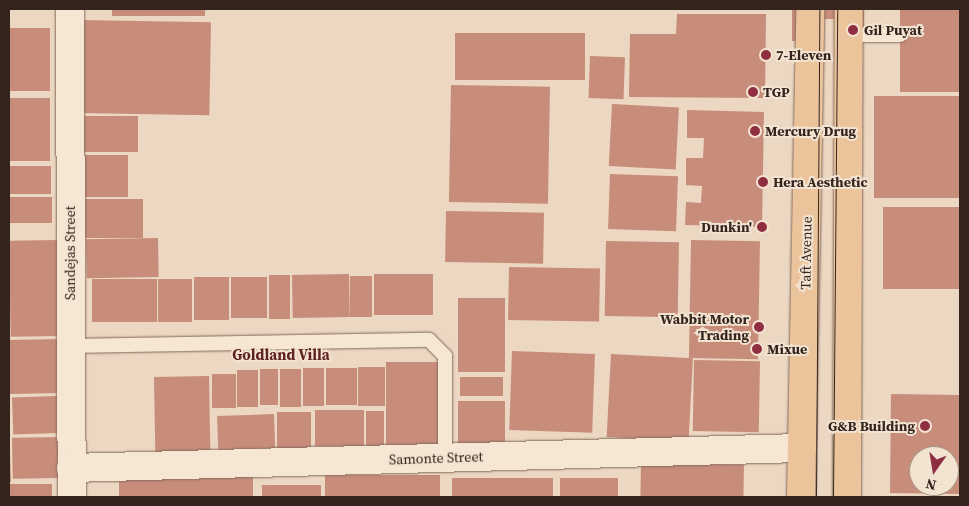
<!DOCTYPE html>
<style>
body{margin:0}
#map{position:relative;width:969px;height:506px;overflow:hidden;background:#ebd7c2;font-family:"Source Serif 4",serif}
div>[style]{position:absolute}
.building>*{inset:0;background:#c78c7a;transform-origin:0 0}
.roads{filter:drop-shadow(0 0 1px #83695a) drop-shadow(0 0 1px #83695a)}
.lane>*{height:14px;margin:-7px;padding:0 7px;transform-origin:7px;border-radius:7px;background:#f6e6d4}
.street>*{height:28px;margin:-14px;padding:0 14px;transform-origin:14px;border-radius:14px;background:#f6e6d4}
.primary>*{height:28px;margin:-14px;padding:0 14px;transform-origin:14px;border-radius:14px;background:#ecc49b}
.tram>*{height:1px;margin:-0.5px;padding:0 0.5px;transform-origin:0.5px;border-radius:0.5px;background:#34241e}
.dots>*{width:14px;height:14px;translate:-50% -50%;box-sizing:border-box;border:2px solid #f3e3d1;border-radius:50%}
span{translate:-50% -50%;white-space:nowrap;text-align:center;line-height:1.15;-webkit-text-stroke:4px #f3e3d1;paint-order:stroke}
.poi-label{font-size:14px;color:#34241e;font-weight:700}
.left{translate:0 -50%;text-align:left}
.right{translate:-100% -50%;text-align:right}
.street-label{font-size:14px;color:#34241e}
.neighbourhood-label{font-size:15px;color:#5e2220;font-weight:700}
.frame{position:absolute;inset:0;border:10px solid #34241e;pointer-events:none}
.north{position:absolute;left:909px;top:446px;width:50px;height:50px;box-sizing:border-box;background:#f3e3d1;border:1px solid #a79789;border-radius:50%;rotate:193deg;font-size:14px;font-weight:700;line-height:20px;text-align:center;color:#34241e}
.north::after{content:'';display:block;margin:auto;width:18px;height:22px;background:#8e2e40;clip-path:polygon(50% 0,100% 100%,50% 72%,0 100%)}
</style>
<div id="map">
<div class="building">
<i style="left:112px;top:9px;width:93px;height:7px"></i>
<i style="clip-path:polygon(792px 9px,864px 9px,864px 42px,843px 19px,813px 19px,813px 41px,792px 41px)"></i>
<i style="left:900px;top:9px;width:60px;height:83px"></i>
<i style="clip-path:polygon(677px 14px,766px 14px,765px 98px,629px 97px,630px 34px,676px 34px)"></i>
<i style="left:80px;top:20px;width:131px;height:93px;rotate:1deg"></i>
<i style="left:9px;top:28px;width:41px;height:63px"></i>
<i style="left:455px;top:33px;width:130px;height:47px"></i>
<i style="left:590px;top:56px;width:35px;height:42px;rotate:2deg"></i>
<i style="left:451px;top:85px;width:99px;height:117px;rotate:1deg"></i>
<i style="left:960px;top:96px;width:102px;height:86px;rotate:90deg"></i>
<i style="left:9px;top:98px;width:41px;height:63px"></i>
<i style="left:612px;top:104px;width:67px;height:62px;rotate:3deg"></i>
<i style="clip-path:polygon(687px 110px,764px 112px,762px 227px,685px 225px,686px 202px,701px 203px,702px 186px,686px 185px,686px 158px,703px 158px,704px 138px,687px 138px)"></i>
<i style="left:138px;top:116px;width:36px;height:55px;rotate:90deg"></i>
<i style="left:83px;top:155px;width:45px;height:42px"></i>
<i style="left:51px;top:166px;width:28px;height:42px;rotate:90deg"></i>
<i style="left:610px;top:174px;width:68px;height:55px;rotate:2deg"></i>
<i style="left:52px;top:197px;width:26px;height:43px;rotate:90deg"></i>
<i style="left:143px;top:199px;width:39px;height:59px;rotate:90deg"></i>
<i style="left:960px;top:207px;width:82px;height:77px;rotate:90deg"></i>
<i style="left:446px;top:211px;width:98px;height:51px;rotate:1deg"></i>
<i style="left:158px;top:238px;width:39px;height:72px;rotate:89deg"></i>
<i style="left:59px;top:240px;width:96px;height:50px;rotate:89deg"></i>
<i style="left:691px;top:240px;width:69px;height:118px;rotate:1deg"></i>
<i style="left:606px;top:241px;width:73px;height:75px;rotate:1deg"></i>
<i style="left:509px;top:267px;width:91px;height:53px;rotate:1deg"></i>
<i style="left:349px;top:274px;width:43px;height:57px;rotate:89deg"></i>
<i style="left:374px;top:274px;width:59px;height:41px"></i>
<i style="left:269px;top:275px;width:21px;height:44px"></i>
<i style="left:350px;top:276px;width:22px;height:41px"></i>
<i style="left:194px;top:277px;width:35px;height:43px"></i>
<i style="left:267px;top:277px;width:41px;height:36px;rotate:90deg"></i>
<i style="left:157px;top:279px;width:43px;height:65px;rotate:90deg"></i>
<i style="left:158px;top:279px;width:34px;height:43px"></i>
<i style="left:458px;top:298px;width:47px;height:74px"></i>
<i style="left:60px;top:339px;width:54px;height:51px;rotate:89deg"></i>
<i style="left:512px;top:351px;width:83px;height:79px;rotate:2deg"></i>
<i style="left:611px;top:354px;width:82px;height:83px;rotate:3deg"></i>
<i style="left:694px;top:360px;width:66px;height:71px;rotate:1deg"></i>
<i style="left:386px;top:362px;width:56px;height:88px"></i>
<i style="left:358px;top:367px;width:27px;height:39px"></i>
<i style="left:303px;top:368px;width:21px;height:38px"></i>
<i style="left:326px;top:368px;width:31px;height:37px"></i>
<i style="left:278px;top:369px;width:36px;height:18px;rotate:90deg"></i>
<i style="left:280px;top:369px;width:21px;height:38px"></i>
<i style="left:237px;top:370px;width:21px;height:37px"></i>
<i style="left:212px;top:374px;width:24px;height:34px"></i>
<i style="left:209px;top:376px;width:75px;height:55px;rotate:89deg"></i>
<i style="left:460px;top:377px;width:43px;height:19px"></i>
<i style="clip-path:polygon(evenodd,891px 394px,960px 395px,960px 494px,890px 493px,891px 394px,919px 456px,949px 456px,949px 486px,919px 486px,919px 456px)"></i>
<i style="left:57px;top:396px;width:37px;height:45px;rotate:88deg"></i>
<i style="left:458px;top:401px;width:47px;height:46px"></i>
<i style="left:315px;top:410px;width:49px;height:36px"></i>
<i style="left:366px;top:411px;width:18px;height:38px"></i>
<i style="left:277px;top:412px;width:34px;height:36px"></i>
<i style="left:274px;top:414px;width:34px;height:57px;rotate:88deg"></i>
<i style="left:59px;top:437px;width:41px;height:47px;rotate:89deg"></i>
<i style="clip-path:polygon(9px 453px,10px 453px,11px 482px,9px 482px)"></i>
<i style="left:641px;top:463px;width:103px;height:34px;rotate:1deg"></i>
<i style="left:325px;top:475px;width:115px;height:22px"></i>
<i style="left:119px;top:477px;width:134px;height:20px"></i>
<i style="left:452px;top:478px;width:101px;height:19px"></i>
<i style="left:560px;top:478px;width:58px;height:19px"></i>
<i style="left:52px;top:484px;width:13px;height:43px;rotate:90deg"></i>
<i style="left:262px;top:485px;width:59px;height:12px"></i>
</div>
<div class="roads">
<div class="lane">
<i style="left:848px;top:35px;width:52px"></i>
<i style="left:70px;top:346px;width:359px;rotate:-1deg"></i>
<i style="left:429px;top:340px;width:23px;rotate:45deg"></i>
<i style="left:445px;top:356px;width:101px;rotate:90deg"></i>
</div>
<div class="street">
<i style="left:70px;top:9px;width:488px;rotate:89.8deg"></i>
<i style="left:71px;top:468px;width:731px;rotate:-1.57deg"></i>
</div>
<div class="primary">
<i style="left:801px;top:497px;width:488px;rotate:-88.9deg"></i>
<i style="left:847px;top:497px;width:488px;rotate:-89.8deg"></i>
</div>
</div>
<div class="tram">
<i style="left:816px;top:497px;width:488px;rotate:-89.6deg"></i>
<i style="left:833px;top:497px;width:488px;rotate:-89.5deg"></i>
</div>
<div class="dots">
<i style="left:853px;top:30px;background:#8e2e40"></i>
<i style="left:766px;top:55px;background:#8e2e40"></i>
<i style="left:753px;top:92px;background:#8e2e40"></i>
<i style="left:755px;top:131px;background:#8e2e40"></i>
<i style="left:763px;top:182px;background:#8e2e40"></i>
<i style="left:762px;top:227px;background:#8e2e40"></i>
<i style="left:759px;top:327px;background:#8e2e40"></i>
<i style="left:757px;top:349px;background:#8e2e40"></i>
<i style="left:925px;top:426px;background:#8e2e40"></i>
</div>
<div class="poi-label">
<span class="left" style="left:864px;top:30px">Gil Puyat</span>
<span class="left" style="left:776px;top:55px">7-Eleven</span>
<span class="left" style="left:763px;top:92px">TGP</span>
<span class="left" style="left:765px;top:131px">Mercury Drug</span>
<span class="left" style="left:773px;top:182px">Hera Aesthetic</span>
<span class="right" style="left:752px;top:227px">Dunkin'</span>
<span class="right" style="left:749px;top:327px">Wabbit Motor<br>Trading</span>
<span class="left" style="left:767px;top:349px">Mixue</span>
<span class="right" style="left:915px;top:426px">G&amp;B Building</span>
</div>
<div class="street-label">
<span style="left:70px;top:253px;rotate:-90deg">Sandejas Street</span>
<span style="left:806px;top:253px;rotate:-89deg">Taft Avenue</span>
<span style="left:436px;top:458px;rotate:-2deg">Samonte Street</span>
</div>
<div class="neighbourhood-label">
<span style="left:281px;top:355px">Goldland Villa</span>
</div>
<div class="frame"></div>
<div class="north">N</div>
</div>
